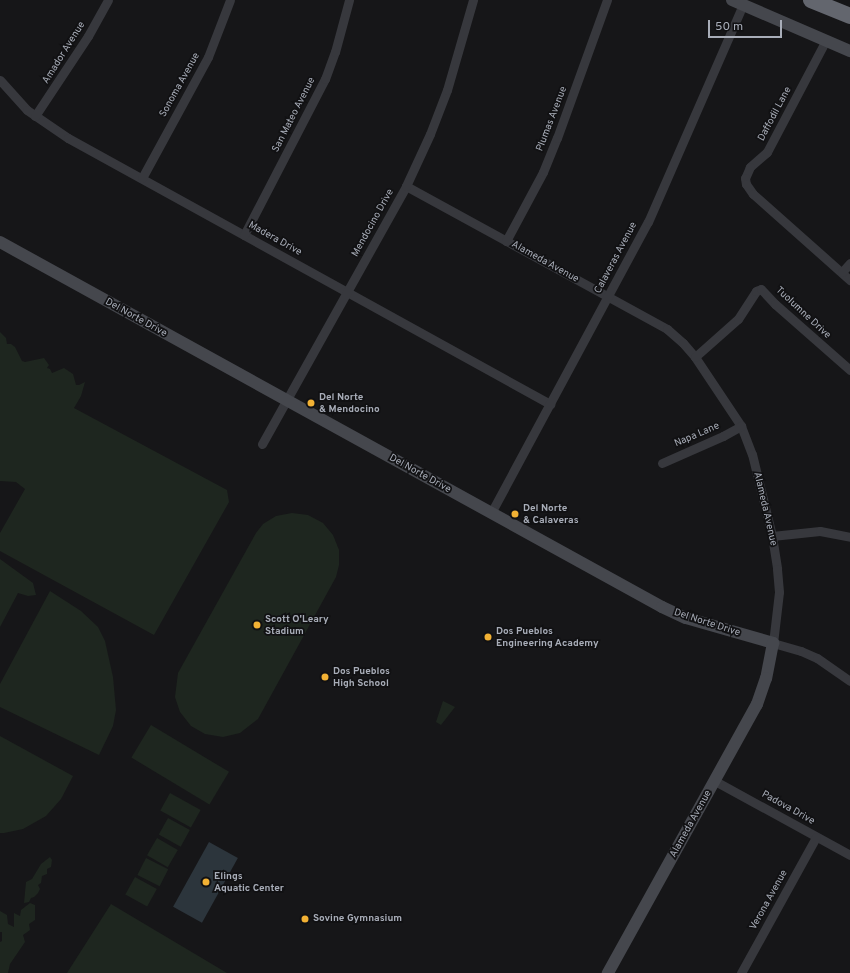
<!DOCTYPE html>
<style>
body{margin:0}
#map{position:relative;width:850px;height:973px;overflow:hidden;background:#161618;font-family:Overpass,sans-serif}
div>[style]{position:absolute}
.green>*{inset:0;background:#1e261f;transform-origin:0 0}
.water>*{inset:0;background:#2c353c;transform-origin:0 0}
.street>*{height:9px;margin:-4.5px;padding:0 4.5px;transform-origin:4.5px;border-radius:4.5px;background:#37383d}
.secondary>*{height:12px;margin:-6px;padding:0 6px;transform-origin:6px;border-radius:6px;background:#45474d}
.highway>*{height:16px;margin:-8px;padding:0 8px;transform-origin:8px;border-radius:8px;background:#63666e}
.dots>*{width:11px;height:11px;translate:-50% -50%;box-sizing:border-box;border:2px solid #111113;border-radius:50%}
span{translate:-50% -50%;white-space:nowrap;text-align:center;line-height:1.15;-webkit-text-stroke:3.5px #111113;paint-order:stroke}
.street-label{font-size:10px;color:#a8adb8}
.poi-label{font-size:10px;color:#a8adb8;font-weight:700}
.left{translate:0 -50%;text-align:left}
.scale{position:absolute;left:708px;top:20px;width:74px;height:18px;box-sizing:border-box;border:2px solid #a8adb8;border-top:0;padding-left:5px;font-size:12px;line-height:14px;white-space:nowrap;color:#a8adb8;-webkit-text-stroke:3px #111113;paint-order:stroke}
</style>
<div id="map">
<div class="green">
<i style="clip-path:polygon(0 332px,6px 338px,7px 344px,11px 344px,15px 347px,22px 361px,25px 362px,44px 358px,49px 365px,47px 368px,50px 369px,52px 373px,64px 368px,73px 374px,76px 385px,79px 385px,85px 382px,81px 396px,74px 408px,227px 490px,229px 502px,154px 635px,0 551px,0 533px,25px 489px,16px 482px,0 481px)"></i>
<i style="clip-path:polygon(292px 513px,308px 515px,323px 523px,333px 535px,339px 550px,339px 565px,336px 577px,258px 719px,240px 733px,223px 737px,205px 734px,191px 726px,180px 712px,175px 697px,178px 673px,256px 533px,263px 524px,276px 516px)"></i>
<i style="clip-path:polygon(0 559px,33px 583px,36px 595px,28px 596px,18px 593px,0 627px)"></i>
<i style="clip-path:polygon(50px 591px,81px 611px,98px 627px,105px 641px,113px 677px,116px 710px,113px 726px,99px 755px,0 707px,0 684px)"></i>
<i style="clip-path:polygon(443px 701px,455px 707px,441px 725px,436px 722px)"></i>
<i style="left:151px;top:725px;width:91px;height:38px;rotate:31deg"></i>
<i style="clip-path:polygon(0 736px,73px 776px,61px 799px,46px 816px,23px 829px,4px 833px,0 833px)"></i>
<i style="left:170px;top:793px;width:35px;height:20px;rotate:29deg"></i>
<i style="left:168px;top:818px;width:25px;height:19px;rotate:29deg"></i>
<i style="left:157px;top:838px;width:24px;height:20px;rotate:30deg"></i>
<i style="clip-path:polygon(50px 857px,52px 860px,51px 867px,47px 869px,47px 874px,42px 876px,41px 883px,38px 885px,40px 889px,38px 893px,34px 897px,31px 898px,29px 902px,24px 903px,26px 882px,32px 879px,41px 864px)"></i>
<i style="left:146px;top:858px;width:25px;height:19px;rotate:27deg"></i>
<i style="left:135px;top:877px;width:25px;height:20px;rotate:29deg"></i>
<i style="clip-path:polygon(30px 903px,35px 905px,35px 920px,29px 924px,30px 930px,23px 935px,25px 942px,10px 964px,8px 973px,0 973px,0 942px,2px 941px,2px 932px,0 932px,0 911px,7px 915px,8px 924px,14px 927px,14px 913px,20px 916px,21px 910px)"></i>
<i style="clip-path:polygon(111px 904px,227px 973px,67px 973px)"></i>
</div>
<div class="water">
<i style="left:209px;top:842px;width:33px;height:74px;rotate:29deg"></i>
</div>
<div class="street">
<i style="left:826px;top:40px;width:127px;rotate:117.8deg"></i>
<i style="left:767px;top:152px;width:23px;rotate:139deg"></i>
<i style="left:750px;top:167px;width:12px;rotate:114deg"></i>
<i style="left:745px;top:178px;width:6px;rotate:81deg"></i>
<i style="left:746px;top:184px;width:12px;rotate:55deg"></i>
<i style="left:753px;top:194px;width:130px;rotate:41.6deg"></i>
<i style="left:0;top:80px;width:40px;rotate:48deg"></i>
<i style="left:27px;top:110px;width:50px;rotate:34.3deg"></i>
<i style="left:68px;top:138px;width:551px;rotate:28.89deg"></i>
<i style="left:35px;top:116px;width:96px;rotate:-56.5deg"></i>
<i style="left:88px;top:36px;width:41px;rotate:-60.9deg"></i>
<i style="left:142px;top:178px;width:138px;rotate:-61.4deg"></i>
<i style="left:208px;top:57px;width:61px;rotate:-68.9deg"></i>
<i style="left:406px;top:186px;width:298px;rotate:28.7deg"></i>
<i style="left:667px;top:329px;width:21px;rotate:41deg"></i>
<i style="left:683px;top:343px;width:18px;rotate:49deg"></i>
<i style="left:695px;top:357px;width:83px;rotate:56.3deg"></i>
<i style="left:741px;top:426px;width:30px;rotate:69deg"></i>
<i style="left:752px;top:454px;width:84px;rotate:76.3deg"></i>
<i style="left:772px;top:536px;width:33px;rotate:81deg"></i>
<i style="left:777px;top:569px;width:23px;rotate:85deg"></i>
<i style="left:779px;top:592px;width:51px;rotate:96.7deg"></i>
<i style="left:773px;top:643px;width:29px;rotate:16deg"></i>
<i style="left:801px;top:651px;width:17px;rotate:24deg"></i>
<i style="left:817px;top:658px;width:40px;rotate:34.9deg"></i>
<i style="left:244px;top:235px;width:176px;rotate:-62.6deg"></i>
<i style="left:325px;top:79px;width:29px;rotate:-70deg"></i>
<i style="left:335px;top:52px;width:54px;rotate:-74.9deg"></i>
<i style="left:506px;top:241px;width:78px;rotate:-61.8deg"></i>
<i style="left:543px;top:172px;width:37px;rotate:-68deg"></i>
<i style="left:557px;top:138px;width:147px;rotate:-70.1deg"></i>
<i style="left:842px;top:272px;width:12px;rotate:-48deg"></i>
<i style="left:695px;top:357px;width:57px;rotate:-41.5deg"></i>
<i style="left:738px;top:319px;width:33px;rotate:-57deg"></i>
<i style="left:756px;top:291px;width:5px;rotate:-22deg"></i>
<i style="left:761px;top:289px;width:21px;rotate:47deg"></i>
<i style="left:775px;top:304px;width:100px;rotate:41.3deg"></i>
<i style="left:262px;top:444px;width:295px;rotate:-60.8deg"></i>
<i style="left:406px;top:186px;width:57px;rotate:-65.2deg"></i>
<i style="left:430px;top:134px;width:47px;rotate:-68.9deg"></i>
<i style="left:447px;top:90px;width:94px;rotate:-73.9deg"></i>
<i style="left:662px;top:463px;width:67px;rotate:-23.9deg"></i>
<i style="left:723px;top:436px;width:21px;rotate:-29deg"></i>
<i style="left:491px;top:513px;width:331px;rotate:-61.7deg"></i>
<i style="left:648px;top:222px;width:237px;rotate:-66.4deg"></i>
<i style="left:772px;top:536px;width:48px;rotate:-5.9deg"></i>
<i style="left:820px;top:531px;width:31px;rotate:11deg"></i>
<i style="left:715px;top:781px;width:154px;rotate:28.7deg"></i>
<i style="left:741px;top:973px;width:155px;rotate:-61.1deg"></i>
</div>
<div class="secondary">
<i style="left:732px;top:0;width:129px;rotate:23.4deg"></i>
<i style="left:0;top:242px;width:756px;rotate:28.87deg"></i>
<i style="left:662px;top:607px;width:26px;rotate:25deg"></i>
<i style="left:686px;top:618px;width:91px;rotate:16deg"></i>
<i style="left:773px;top:643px;width:36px;rotate:101deg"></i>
<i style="left:766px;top:678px;width:28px;rotate:109deg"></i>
<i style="left:757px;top:704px;width:308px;rotate:119deg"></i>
</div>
<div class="highway">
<i style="left:811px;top:0;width:42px;rotate:22.3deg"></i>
</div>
<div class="dots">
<i style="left:311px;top:403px;background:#f2b134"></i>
<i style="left:515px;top:514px;background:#f2b134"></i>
<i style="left:257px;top:625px;background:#f2b134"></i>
<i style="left:488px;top:637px;background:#f2b134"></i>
<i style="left:325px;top:677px;background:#f2b134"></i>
<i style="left:206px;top:882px;background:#f2b134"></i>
<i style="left:305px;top:919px;background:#f2b134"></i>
</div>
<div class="street-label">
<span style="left:64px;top:53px;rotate:-58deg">Amador Avenue</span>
<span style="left:180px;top:85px;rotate:-61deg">Sonoma Avenue</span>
<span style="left:775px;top:114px;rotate:-62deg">Daffodil Lane</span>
<span style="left:294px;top:115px;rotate:-63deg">San Mateo Avenue</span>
<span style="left:552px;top:119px;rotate:-69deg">Plumas Avenue</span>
<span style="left:373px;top:223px;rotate:-61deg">Mendocino Drive</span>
<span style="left:275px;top:239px;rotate:29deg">Madera Drive</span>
<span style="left:616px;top:258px;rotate:-62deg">Calaveras Avenue</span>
<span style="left:545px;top:262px;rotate:29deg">Alameda Avenue</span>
<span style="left:803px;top:313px;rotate:43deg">Tuolumne Drive</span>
<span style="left:136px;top:318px;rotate:29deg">Del Norte Drive</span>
<span style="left:697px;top:435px;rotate:-23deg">Napa Lane</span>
<span style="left:420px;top:474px;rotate:29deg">Del Norte Drive</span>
<span style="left:765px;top:509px;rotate:77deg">Alameda Avenue</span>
<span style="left:707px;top:623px;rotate:18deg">Del Norte Drive</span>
<span style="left:788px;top:808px;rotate:29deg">Padova Drive</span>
<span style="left:691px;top:824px;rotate:-61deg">Alameda Avenue</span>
<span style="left:769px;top:900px;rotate:-61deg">Verona Avenue</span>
</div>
<div class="poi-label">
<span class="left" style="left:319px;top:403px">Del Norte<br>&amp; Mendocino</span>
<span class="left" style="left:523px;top:514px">Del Norte<br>&amp; Calaveras</span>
<span class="left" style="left:265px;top:625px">Scott O'Leary<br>Stadium</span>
<span class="left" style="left:496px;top:637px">Dos Pueblos<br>Engineering Academy</span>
<span class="left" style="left:333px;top:677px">Dos Pueblos<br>High School</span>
<span class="left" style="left:214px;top:882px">Elings<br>Aquatic Center</span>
<span class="left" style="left:313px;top:919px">Sovine Gymnasium</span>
</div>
<div class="scale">50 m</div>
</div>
